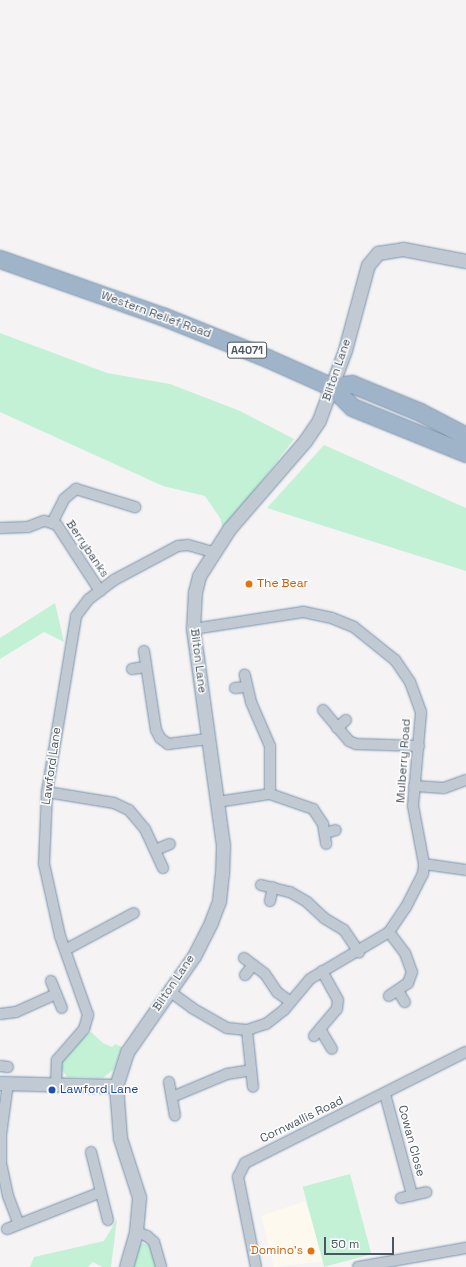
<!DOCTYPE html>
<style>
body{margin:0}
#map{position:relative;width:466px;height:1267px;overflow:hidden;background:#f5f3f3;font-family:"Space Grotesk",sans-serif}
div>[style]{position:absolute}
.commercial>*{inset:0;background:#fdf9ef}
.green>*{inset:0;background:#c3f1d5;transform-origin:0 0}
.roads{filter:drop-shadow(0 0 1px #7690ad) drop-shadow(0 0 1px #7690ad)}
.minor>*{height:10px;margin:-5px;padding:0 5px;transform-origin:5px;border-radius:5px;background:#c1cad2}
.tertiary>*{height:13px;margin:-6.5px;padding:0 6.5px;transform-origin:6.5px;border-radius:6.5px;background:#c1cad2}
.trunk>*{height:17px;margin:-8.5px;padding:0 8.5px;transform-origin:8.5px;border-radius:8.5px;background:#9fb4c9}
.dots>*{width:11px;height:11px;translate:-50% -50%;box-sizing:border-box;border:2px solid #fff;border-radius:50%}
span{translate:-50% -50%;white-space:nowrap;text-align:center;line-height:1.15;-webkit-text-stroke:3px #fff;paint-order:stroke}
.shield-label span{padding:1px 3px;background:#fff;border:1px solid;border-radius:3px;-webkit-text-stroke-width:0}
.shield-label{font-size:11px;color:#4a5661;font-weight:700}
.street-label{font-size:12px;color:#4a5661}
.food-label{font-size:12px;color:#c56008}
.left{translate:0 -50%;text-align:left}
.right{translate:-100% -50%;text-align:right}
.transit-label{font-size:12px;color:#164399}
.scale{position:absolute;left:324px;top:1237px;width:70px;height:18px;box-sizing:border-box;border:2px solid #4a5661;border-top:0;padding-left:5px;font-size:12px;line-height:14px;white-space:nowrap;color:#4a5661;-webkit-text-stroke:3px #fff;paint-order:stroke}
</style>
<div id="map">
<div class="commercial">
<i style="clip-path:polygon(305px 1201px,325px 1261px,274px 1267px,261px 1216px)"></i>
</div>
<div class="green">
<i style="clip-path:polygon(0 333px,107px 373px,170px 384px,240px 411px,294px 439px,224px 530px,220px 518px,205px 496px,163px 486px,0 412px)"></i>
<i style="clip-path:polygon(324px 445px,466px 508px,466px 571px,267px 508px)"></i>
<i style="clip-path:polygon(55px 603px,64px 642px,44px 632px,0 659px,0 638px)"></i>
<i style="clip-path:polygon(91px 1032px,103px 1043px,112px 1047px,115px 1044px,122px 1047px,113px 1070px,103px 1078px,67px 1077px,60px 1067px,63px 1058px,83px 1037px)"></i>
<i style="left:350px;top:1174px;width:83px;height:49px;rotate:75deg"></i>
<i style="clip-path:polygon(117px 1219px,111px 1267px,102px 1267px,93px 1262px,88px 1267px,30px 1267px,34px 1257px,104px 1241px)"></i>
<i style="clip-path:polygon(143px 1243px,149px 1246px,154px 1253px,157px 1267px,133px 1267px,138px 1246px)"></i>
</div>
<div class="roads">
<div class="minor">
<i style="left:52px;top:523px;width:5px;rotate:22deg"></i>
<i style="left:57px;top:525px;width:79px;rotate:56.9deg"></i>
<i style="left:0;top:528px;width:28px;rotate:-2deg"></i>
<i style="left:28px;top:527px;width:17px;rotate:-21deg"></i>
<i style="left:44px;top:521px;width:8px;rotate:14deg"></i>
<i style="left:52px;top:523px;width:27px;rotate:-63deg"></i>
<i style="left:64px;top:499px;width:16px;rotate:-40deg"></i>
<i style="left:76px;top:489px;width:62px;rotate:17deg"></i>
<i style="left:144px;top:651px;width:80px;rotate:81.4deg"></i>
<i style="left:156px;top:730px;width:9px;rotate:63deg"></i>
<i style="left:160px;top:738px;width:10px;rotate:37deg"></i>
<i style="left:168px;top:744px;width:40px;rotate:-7.1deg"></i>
<i style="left:132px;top:669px;width:13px;rotate:-9deg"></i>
<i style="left:235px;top:688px;width:11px;rotate:-5deg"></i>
<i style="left:323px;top:710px;width:40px;rotate:50deg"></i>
<i style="left:349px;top:741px;width:8px;rotate:23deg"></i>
<i style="left:356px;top:744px;width:63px;rotate:1.8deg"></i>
<i style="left:337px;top:728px;width:12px;rotate:-42deg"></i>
<i style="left:414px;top:786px;width:30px;rotate:4deg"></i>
<i style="left:444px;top:788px;width:23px;rotate:-20deg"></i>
<i style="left:47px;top:792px;width:68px;rotate:9.3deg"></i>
<i style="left:114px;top:803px;width:17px;rotate:25deg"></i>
<i style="left:129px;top:810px;width:25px;rotate:50deg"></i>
<i style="left:145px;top:829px;width:43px;rotate:65.2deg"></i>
<i style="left:270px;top:794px;width:46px;rotate:19.2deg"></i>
<i style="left:313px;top:809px;width:18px;rotate:56deg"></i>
<i style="left:323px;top:824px;width:20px;rotate:81deg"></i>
<i style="left:217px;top:802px;width:54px;rotate:-8.6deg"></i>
<i style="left:270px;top:794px;width:48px;rotate:-90deg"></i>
<i style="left:270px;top:746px;width:48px;rotate:-113.4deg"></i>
<i style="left:251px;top:702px;width:28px;rotate:-103deg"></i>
<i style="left:325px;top:833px;width:11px;rotate:-15deg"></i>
<i style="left:155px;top:850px;width:16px;rotate:-22deg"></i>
<i style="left:424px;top:864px;width:42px;rotate:8.1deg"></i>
<i style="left:261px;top:885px;width:30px;rotate:14deg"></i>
<i style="left:290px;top:892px;width:20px;rotate:30deg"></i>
<i style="left:307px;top:902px;width:23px;rotate:43deg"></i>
<i style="left:324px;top:918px;width:23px;rotate:31deg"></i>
<i style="left:344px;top:930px;width:27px;rotate:56deg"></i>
<i style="left:270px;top:901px;width:14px;rotate:-78deg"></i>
<i style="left:389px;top:932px;width:26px;rotate:53deg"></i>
<i style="left:405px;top:953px;width:20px;rotate:70deg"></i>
<i style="left:412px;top:972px;width:12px;rotate:110deg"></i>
<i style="left:408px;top:983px;width:23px;rotate:146deg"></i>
<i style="left:65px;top:950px;width:78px;rotate:-28.2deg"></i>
<i style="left:244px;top:958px;width:26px;rotate:37deg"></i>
<i style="left:265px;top:974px;width:22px;rotate:56deg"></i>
<i style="left:277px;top:992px;width:17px;rotate:36deg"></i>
<i style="left:245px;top:975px;width:13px;rotate:-51deg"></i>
<i style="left:51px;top:981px;width:29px;rotate:68deg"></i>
<i style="left:169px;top:991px;width:29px;rotate:36deg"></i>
<i style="left:192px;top:1008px;width:40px;rotate:29.7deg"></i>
<i style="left:227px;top:1028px;width:20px;rotate:6deg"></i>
<i style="left:247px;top:1030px;width:20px;rotate:-18deg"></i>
<i style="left:266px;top:1024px;width:23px;rotate:-38deg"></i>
<i style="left:284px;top:1010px;width:40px;rotate:-50deg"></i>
<i style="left:310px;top:979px;width:92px;rotate:-30.7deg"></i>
<i style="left:389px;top:932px;width:30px;rotate:-56deg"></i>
<i style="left:406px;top:907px;width:37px;rotate:-63deg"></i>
<i style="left:423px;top:874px;width:10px;rotate:-84deg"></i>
<i style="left:424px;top:864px;width:59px;rotate:-100.7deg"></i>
<i style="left:413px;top:806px;width:94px;rotate:-85.1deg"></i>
<i style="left:421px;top:712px;width:32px;rotate:-110deg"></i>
<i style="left:410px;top:682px;width:27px;rotate:-124deg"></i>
<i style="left:395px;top:660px;width:53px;rotate:-141.2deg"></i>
<i style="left:354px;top:627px;width:24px;rotate:-158deg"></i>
<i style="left:332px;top:618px;width:30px;rotate:-168deg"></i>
<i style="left:303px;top:612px;width:111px;rotate:171.2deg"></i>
<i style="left:398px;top:991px;width:13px;rotate:58deg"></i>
<i style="left:0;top:1014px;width:16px;rotate:-7deg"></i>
<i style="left:16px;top:1012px;width:44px;rotate:-24.2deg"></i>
<i style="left:320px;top:1029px;width:23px;rotate:59deg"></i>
<i style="left:247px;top:1030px;width:57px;rotate:84deg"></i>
<i style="left:314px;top:1036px;width:35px;rotate:-50deg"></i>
<i style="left:337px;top:1009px;width:9px;rotate:-84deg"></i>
<i style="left:338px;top:1000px;width:33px;rotate:-119deg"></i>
<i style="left:0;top:1066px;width:8px;rotate:7deg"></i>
<i style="left:169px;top:1082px;width:34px;rotate:80deg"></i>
<i style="left:8px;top:1083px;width:52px;rotate:97.7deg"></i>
<i style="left:1px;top:1135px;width:28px;rotate:90deg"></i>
<i style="left:1px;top:1163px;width:34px;rotate:78deg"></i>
<i style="left:8px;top:1196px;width:30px;rotate:69deg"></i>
<i style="left:56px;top:1084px;width:24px;rotate:-88deg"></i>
<i style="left:57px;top:1060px;width:41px;rotate:-48.9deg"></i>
<i style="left:84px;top:1029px;width:15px;rotate:-74deg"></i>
<i style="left:88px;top:1015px;width:84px;rotate:-109.5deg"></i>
<i style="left:60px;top:936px;width:74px;rotate:-102.5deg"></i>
<i style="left:44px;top:864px;width:72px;rotate:-87.6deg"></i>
<i style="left:47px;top:792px;width:178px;rotate:-80.6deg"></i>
<i style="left:76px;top:616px;width:21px;rotate:-53deg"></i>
<i style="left:89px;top:599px;width:31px;rotate:-37deg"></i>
<i style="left:114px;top:580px;width:72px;rotate:-28deg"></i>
<i style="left:178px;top:546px;width:10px;rotate:-6deg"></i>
<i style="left:188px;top:545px;width:25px;rotate:16deg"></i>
<i style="left:385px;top:1094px;width:105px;rotate:75deg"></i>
<i style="left:172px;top:1097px;width:60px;rotate:-22.7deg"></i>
<i style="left:227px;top:1074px;width:24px;rotate:-9deg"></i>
<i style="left:91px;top:1152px;width:70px;rotate:76deg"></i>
<i style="left:401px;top:1198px;width:26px;rotate:-13deg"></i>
<i style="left:7px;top:1229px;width:99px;rotate:-21.4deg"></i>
<i style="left:136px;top:1232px;width:12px;rotate:20deg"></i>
<i style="left:147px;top:1236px;width:9px;rotate:41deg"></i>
<i style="left:154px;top:1242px;width:26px;rotate:74deg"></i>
<i style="left:256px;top:1267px;width:92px;rotate:-101.3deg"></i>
<i style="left:238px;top:1177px;width:16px;rotate:-63deg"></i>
<i style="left:245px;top:1163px;width:247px;rotate:-26.7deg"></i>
<i style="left:358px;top:1267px;width:110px;rotate:-10deg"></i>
</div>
<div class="tertiary">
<i style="left:0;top:1083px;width:116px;rotate:1.5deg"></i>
<i style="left:126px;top:1267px;width:36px;rotate:-74deg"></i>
<i style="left:136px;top:1232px;width:35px;rotate:-85deg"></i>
<i style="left:139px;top:1197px;width:62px;rotate:-107.9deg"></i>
<i style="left:120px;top:1138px;width:52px;rotate:-94.4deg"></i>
<i style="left:116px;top:1086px;width:36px;rotate:-72deg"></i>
<i style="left:127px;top:1052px;width:117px;rotate:-55.1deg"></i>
<i style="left:194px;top:956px;width:38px;rotate:-63deg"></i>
<i style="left:211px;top:922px;width:22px;rotate:-69deg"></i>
<i style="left:219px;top:901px;width:27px;rotate:-84deg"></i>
<i style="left:222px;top:874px;width:29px;rotate:-88deg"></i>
<i style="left:223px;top:845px;width:218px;rotate:-97.9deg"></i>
<i style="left:193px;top:629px;width:37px;rotate:-87deg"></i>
<i style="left:195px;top:592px;width:16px;rotate:-76deg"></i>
<i style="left:199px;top:576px;width:56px;rotate:-57.4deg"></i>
<i style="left:229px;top:529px;width:116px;rotate:-49.2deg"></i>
<i style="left:305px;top:441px;width:25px;rotate:-56deg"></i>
<i style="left:319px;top:420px;width:75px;rotate:-69.6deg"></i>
<i style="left:345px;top:350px;width:88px;rotate:-74.9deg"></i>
<i style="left:368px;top:265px;width:16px;rotate:-50deg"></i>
<i style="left:378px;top:253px;width:25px;rotate:-9deg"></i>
<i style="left:403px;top:249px;width:64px;rotate:10.8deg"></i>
</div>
<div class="trunk">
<i style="left:0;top:259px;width:172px;rotate:19.4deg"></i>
<i style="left:162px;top:316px;width:113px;rotate:21.8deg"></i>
<i style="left:267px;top:358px;width:71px;rotate:24deg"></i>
<i style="left:332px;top:387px;width:28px;rotate:45deg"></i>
<i style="left:352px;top:407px;width:123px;rotate:22deg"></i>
<i style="left:332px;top:387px;width:20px;rotate:-9deg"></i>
<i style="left:352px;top:384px;width:74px;rotate:22.4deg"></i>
<i style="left:420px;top:412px;width:52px;rotate:27.6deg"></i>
</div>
</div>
<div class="dots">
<i style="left:249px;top:584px;background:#e8710a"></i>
<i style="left:52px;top:1090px;background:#1a4fb4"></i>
<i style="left:311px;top:1251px;background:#e8710a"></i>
</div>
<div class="shield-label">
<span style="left:247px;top:350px">A4071</span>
</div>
<div class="street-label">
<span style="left:156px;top:315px;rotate:20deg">Western Relief Road</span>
<span style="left:337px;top:370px;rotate:-71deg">Bilton Lane</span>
<span style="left:87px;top:549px;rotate:56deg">Berrybanks</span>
<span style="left:198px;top:661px;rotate:83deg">Bilton Lane</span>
<span style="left:404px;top:761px;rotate:-86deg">Mulberry Road</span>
<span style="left:52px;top:766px;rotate:-82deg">Lawford Lane</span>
<span style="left:174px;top:983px;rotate:-56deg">Bilton Lane</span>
<span style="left:302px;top:1120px;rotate:-26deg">Cornwallis Road</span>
<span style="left:411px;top:1141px;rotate:75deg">Cowan Close</span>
</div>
<div class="food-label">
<span class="left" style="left:257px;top:584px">The Bear</span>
<span class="right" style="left:303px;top:1251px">Domino's</span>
</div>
<div class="transit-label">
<span class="left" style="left:60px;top:1090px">Lawford Lane</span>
</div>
<div class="scale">50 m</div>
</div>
